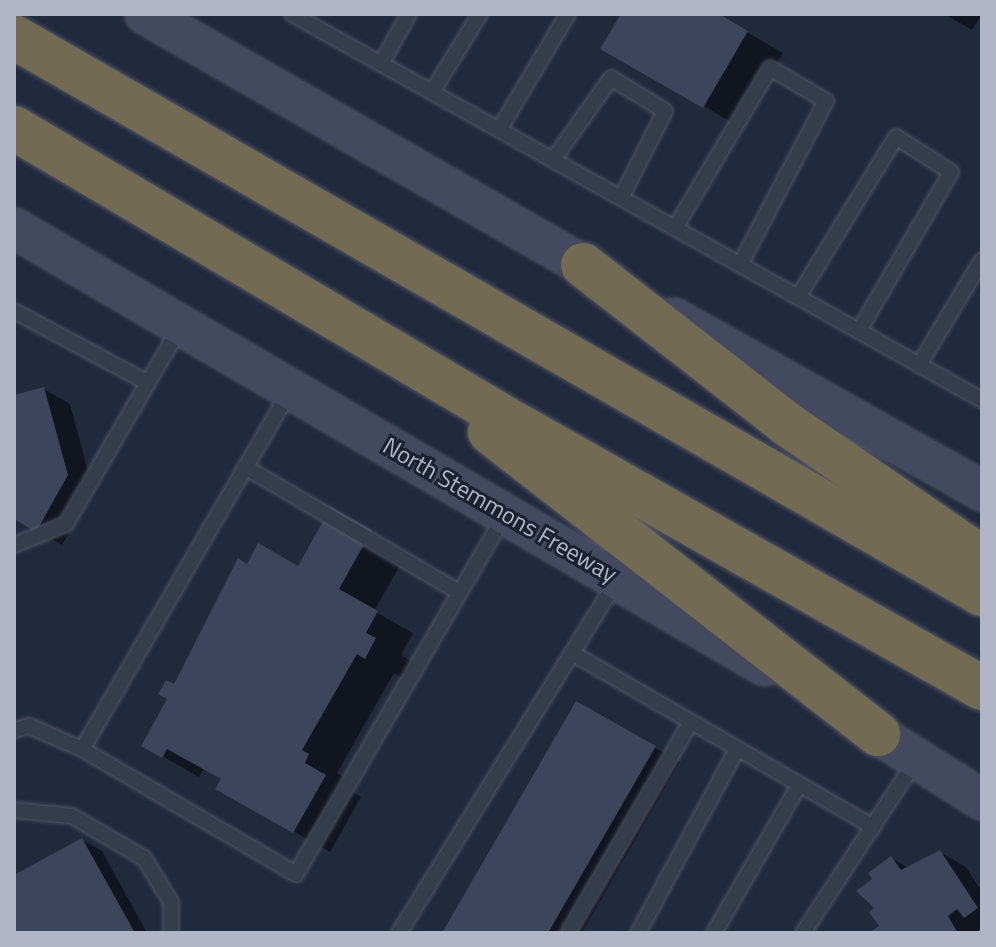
<!DOCTYPE html>
<style>
body{margin:0}
#map{position:relative;width:996px;height:947px;overflow:hidden;background:#21293c;font-family:"Titillium Web",sans-serif}
div>[style]{position:absolute}
.shadow>*{inset:0;background:#0007}
.building>*{inset:0;background:#3d455c}
.roads{filter:drop-shadow(0 0 2px #505667) drop-shadow(0 0 2px #505667)}
.service>*{height:14px;margin:-7px;padding:0 7px;transform-origin:7px;border-radius:7px;background:#353c4c}
.secondary>*{height:38px;margin:-19px;padding:0 19px;transform-origin:19px;border-radius:19px;background:#434a5f}
.motorway>*{height:44px;margin:-22px;padding:0 22px;transform-origin:22px;border-radius:22px;background:#726a52}
span{translate:-50% -50%;white-space:nowrap;text-align:center;line-height:1.15;-webkit-text-stroke:6px #1a2131;paint-order:stroke}
.street-label{font-size:24px;color:#b0b6c8}
.frame{position:absolute;inset:0;border:16px solid #b0b6c8;pointer-events:none}
</style>
<div id="map">
<div class="shadow">
<i style="clip-path:polygon(623px 14px,715px 14px,783px 53px,740px 127px,603px 48px)"></i>
<i style="clip-path:polygon(944px 14px,982px 14px,972px 30px)"></i>
<i style="clip-path:polygon(44px 389px,70px 404px,93px 490px,62px 545px,14px 517px,14px 396px)"></i>
<i style="clip-path:polygon(332px 510px,407px 553px,374px 611px,413px 633px,401px 655px,411px 661px,402px 678px,394px 673px,337px 773px,344px 777px,340px 785px,361px 797px,330px 852px,218px 788px,223px 779px,204px 768px,199px 777px,143px 745px,248px 566px,299px 569px)"></i>
<i style="clip-path:polygon(576px 703px,680px 762px,582px 933px,444px 933px)"></i>
<i style="clip-path:polygon(82px 840px,102px 851px,147px 933px,14px 933px,14px 877px)"></i>
<i style="clip-path:polygon(940px 852px,966px 867px,982px 892px,982px 927px,974px 933px,872px 933px,881px 926px,875px 880px,891px 858px,908px 868px)"></i>
</div>
<div class="building">
<i style="clip-path:polygon(621px 14px,719px 14px,748px 31px,703px 108px,600px 49px)"></i>
<i style="clip-path:polygon(44px 387px,68px 475px,36px 532px,14px 519px,14px 395px)"></i>
<i style="clip-path:polygon(331px 507px,372px 530px,339px 589px,378px 611px,366px 633px,376px 638px,365px 659px,357px 654px,302px 750px,309px 754px,305px 763px,326px 775px,293px 833px,215px 789px,221px 779px,167px 749px,162px 758px,141px 746px,167px 699px,158px 694px,166px 680px,174px 684px,238px 558px,247px 564px,258px 543px,298px 566px)"></i>
<i style="clip-path:polygon(576px 701px,656px 746px,548px 933px,442px 933px)"></i>
<i style="clip-path:polygon(82px 838px,135px 933px,14px 933px,14px 875px)"></i>
<i style="clip-path:polygon(940px 850px,978px 908px,964px 918px,957px 909px,948px 916px,958px 933px,869px 933px,879px 926px,869px 912px,874px 908px,856px 891px,872px 879px,868px 873px,891px 856px,901px 870px)"></i>
</div>
<div class="roads">
<div class="service">
<i style="left:292px;top:14px;width:791px;rotate:29.22deg"></i>
<i style="left:381px;top:64px;width:57px;rotate:-60.8deg"></i>
<i style="left:432px;top:92px;width:92px;rotate:-58.4deg"></i>
<i style="left:499px;top:130px;width:135px;rotate:-59.3deg"></i>
<i style="left:553px;top:160px;width:100px;rotate:-54.7deg"></i>
<i style="left:611px;top:78px;width:63px;rotate:31.4deg"></i>
<i style="left:665px;top:111px;width:97px;rotate:116.8deg"></i>
<i style="left:675px;top:228px;width:186px;rotate:-59.3deg"></i>
<i style="left:770px;top:68px;width:65px;rotate:30.5deg"></i>
<i style="left:826px;top:101px;width:185px;rotate:117.7deg"></i>
<i style="left:798px;top:297px;width:188px;rotate:-58.5deg"></i>
<i style="left:896px;top:137px;width:65px;rotate:32.5deg"></i>
<i style="left:951px;top:172px;width:184px;rotate:120.1deg"></i>
<i style="left:14px;top:311px;width:152px;rotate:28.2deg"></i>
<i style="left:919px;top:365px;width:122px;rotate:-59deg"></i>
<i style="left:291px;top:389px;width:416px;rotate:120.1deg"></i>
<i style="left:82px;top:749px;width:248px;rotate:30.3deg"></i>
<i style="left:296px;top:874px;width:415px;rotate:-59.8deg"></i>
<i style="left:245px;top:467px;width:248px;rotate:30.3deg"></i>
<i style="left:14px;top:545px;width:56px;rotate:-22deg"></i>
<i style="left:66px;top:524px;width:229px;rotate:-59.9deg"></i>
<i style="left:572px;top:653px;width:348px;rotate:30deg"></i>
<i style="left:14px;top:730px;width:16px;rotate:-15deg"></i>
<i style="left:29px;top:726px;width:58px;rotate:23.5deg"></i>
<i style="left:14px;top:810px;width:58px;rotate:5.9deg"></i>
<i style="left:72px;top:816px;width:83px;rotate:30.3deg"></i>
<i style="left:144px;top:858px;width:52px;rotate:58.5deg"></i>
<i style="left:171px;top:902px;width:31px;rotate:90deg"></i>
<i style="left:399px;top:933px;width:411px;rotate:-58.3deg"></i>
<i style="left:568px;top:933px;width:244px;rotate:-59.8deg"></i>
<i style="left:638px;top:933px;width:209px;rotate:-61.7deg"></i>
<i style="left:714px;top:933px;width:171px;rotate:-60.1deg"></i>
<i style="left:803px;top:933px;width:208px;rotate:-56.8deg"></i>
</div>
<div class="secondary">
<i style="left:145px;top:14px;width:533px;rotate:29.84deg"></i>
<i style="left:14px;top:228px;width:869px;rotate:30.25deg"></i>
<i style="left:674px;top:318px;width:353px;rotate:29.3deg"></i>
<i style="left:852px;top:718px;width:154px;rotate:32.2deg"></i>
</div>
<div class="motorway">
<i style="left:14px;top:37px;width:1117px;rotate:29.92deg"></i>
<i style="left:14px;top:128px;width:582px;rotate:30.58deg"></i>
<i style="left:515px;top:424px;width:536px;rotate:29.48deg"></i>
<i style="left:583px;top:265px;width:259px;rotate:37.9deg"></i>
<i style="left:787px;top:424px;width:237px;rotate:34.5deg"></i>
<i style="left:490px;top:432px;width:492px;rotate:37.9deg"></i>
</div>
</div>
<div class="street-label">
<span style="left:500px;top:510px;rotate:30deg">North Stemmons Freeway</span>
</div>
<div class="frame"></div>
</div>
